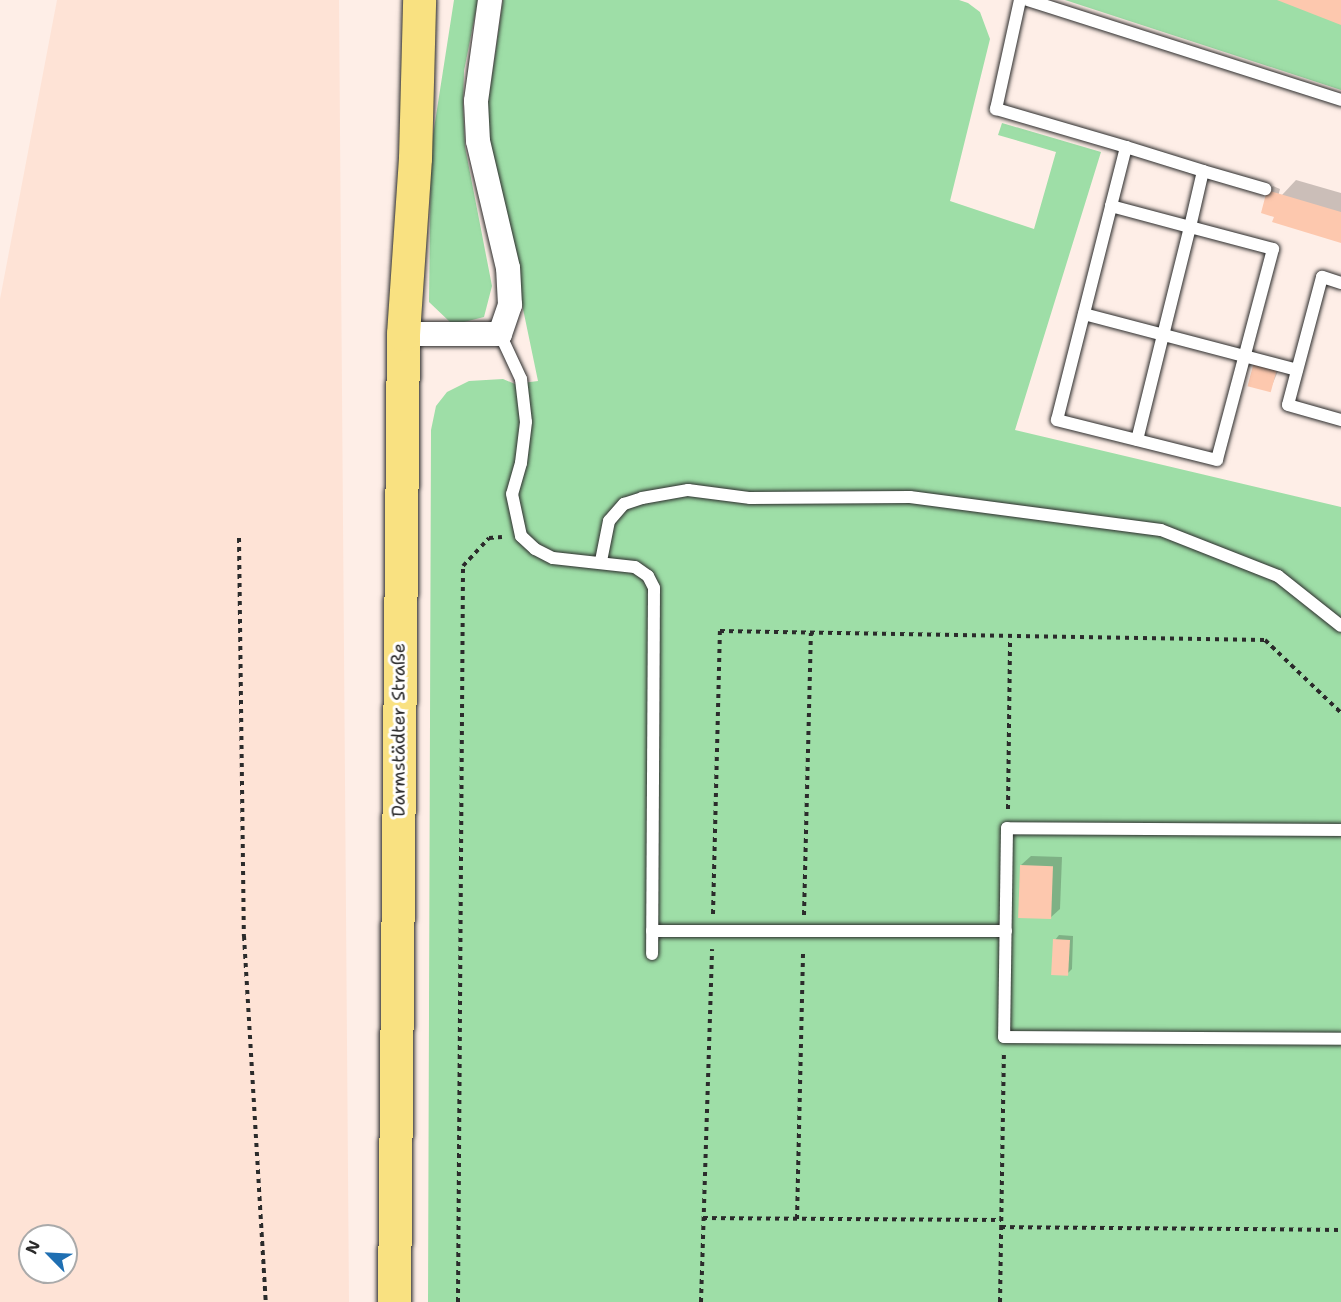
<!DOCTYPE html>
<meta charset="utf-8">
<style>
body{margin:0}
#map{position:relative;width:1341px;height:1302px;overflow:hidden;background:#feeee7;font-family:"Shantell Sans",sans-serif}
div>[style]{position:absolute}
.built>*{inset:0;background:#fee3d6}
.green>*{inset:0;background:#9edea7}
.shadow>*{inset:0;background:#0003}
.building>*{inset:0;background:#fdc8ae;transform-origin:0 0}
.path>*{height:4px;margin-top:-2px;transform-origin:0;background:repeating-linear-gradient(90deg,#2b2b2b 0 4.5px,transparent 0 9px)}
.roads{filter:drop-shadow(0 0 2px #2b2b2b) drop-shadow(0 0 2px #2b2b2b)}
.service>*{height:12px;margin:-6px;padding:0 6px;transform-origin:6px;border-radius:6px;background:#fff}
.minor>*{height:24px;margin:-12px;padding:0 12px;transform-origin:12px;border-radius:12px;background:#fff}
.primary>*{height:33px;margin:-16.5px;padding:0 16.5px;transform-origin:16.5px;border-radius:16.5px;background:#f9e181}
span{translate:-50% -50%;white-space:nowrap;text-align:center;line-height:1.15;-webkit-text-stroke:6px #fff;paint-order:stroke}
.street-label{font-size:18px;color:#2b2b2b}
.north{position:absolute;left:18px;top:1224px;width:60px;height:60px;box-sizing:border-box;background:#fff;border:2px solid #aaa;border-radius:50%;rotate:294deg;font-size:16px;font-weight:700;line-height:24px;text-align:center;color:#2b2b2b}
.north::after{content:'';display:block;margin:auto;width:21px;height:27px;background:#1f6fb2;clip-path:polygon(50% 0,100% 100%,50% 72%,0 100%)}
</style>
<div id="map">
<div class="built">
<i style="clip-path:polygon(evenodd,57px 0,339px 0,349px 1302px,0 1302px,0 299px,57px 0,30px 1236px,66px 1236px,66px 1272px,30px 1272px,30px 1236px)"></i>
</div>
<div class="green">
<i style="clip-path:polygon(454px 0,478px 0,464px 71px,463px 105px,465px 147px,492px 286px,484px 317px,460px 323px,450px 322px,429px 302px,431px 148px)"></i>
<i style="clip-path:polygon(503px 0,959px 0,968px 3px,980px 12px,990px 39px,950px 201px,1034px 229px,1056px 152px,998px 135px,1002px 123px,1101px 152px,1015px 430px,1341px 507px,1341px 1302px,428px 1302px,431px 430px,436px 406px,447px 392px,469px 381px,503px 379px,515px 384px,538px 381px,491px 155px,487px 110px)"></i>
<i style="clip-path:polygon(1065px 0,1341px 0,1341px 90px)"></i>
</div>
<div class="shadow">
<i style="clip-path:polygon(1296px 180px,1341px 193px,1341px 241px,1282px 195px)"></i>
<i style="clip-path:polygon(1273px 186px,1280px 189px,1274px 212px,1269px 191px)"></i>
<i style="clip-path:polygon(1255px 363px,1281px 364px,1270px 390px)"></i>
<i style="clip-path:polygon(1031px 856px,1062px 857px,1060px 909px,1050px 918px,1021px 865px)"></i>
<i style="clip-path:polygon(1059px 935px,1073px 936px,1072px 969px,1067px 974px,1055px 940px)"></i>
</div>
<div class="building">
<i style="clip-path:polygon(1277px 0,1341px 0,1341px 25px)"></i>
<i style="clip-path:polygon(1267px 190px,1341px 212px,1341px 243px,1272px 222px,1274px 217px,1261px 213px)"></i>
<i style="left:1254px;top:362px;width:24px;height:25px;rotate:15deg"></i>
<i style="left:1020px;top:865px;width:33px;height:53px;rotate:2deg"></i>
<i style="left:1053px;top:939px;width:17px;height:36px;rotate:3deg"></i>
</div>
<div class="path">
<i style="left:239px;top:538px;width:398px;rotate:89.3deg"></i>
<i style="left:244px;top:936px;width:367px;rotate:86.6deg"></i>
<i style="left:1008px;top:809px;width:171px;rotate:-89.3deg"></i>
<i style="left:713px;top:914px;width:283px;rotate:-88.6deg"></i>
<i style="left:720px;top:631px;width:545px;rotate:0.95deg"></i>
<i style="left:1265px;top:640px;width:105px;rotate:43.8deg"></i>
<i style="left:804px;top:915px;width:282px;rotate:-88.6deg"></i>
<i style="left:703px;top:1218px;width:298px;rotate:0.4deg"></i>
<i style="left:797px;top:1219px;width:270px;rotate:-88.7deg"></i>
<i style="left:1001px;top:1227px;width:340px;rotate:0.5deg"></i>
<i style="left:458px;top:1302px;width:736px;rotate:-89.61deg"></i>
<i style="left:463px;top:566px;width:38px;rotate:-47deg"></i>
<i style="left:489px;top:538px;width:13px;rotate:-4deg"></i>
<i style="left:701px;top:1302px;width:353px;rotate:-88.2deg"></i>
<i style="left:1000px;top:1302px;width:248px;rotate:-89.1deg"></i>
</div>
<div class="roads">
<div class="service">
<i style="left:1020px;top:0;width:112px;rotate:102.4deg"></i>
<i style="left:996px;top:109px;width:135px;rotate:16.3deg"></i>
<i style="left:1028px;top:0;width:329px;rotate:17.7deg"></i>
<i style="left:1203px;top:171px;width:65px;rotate:16.2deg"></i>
<i style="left:1111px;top:206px;width:82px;rotate:14.9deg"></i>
<i style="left:1190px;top:227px;width:86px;rotate:14.8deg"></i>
<i style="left:1273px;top:249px;width:218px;rotate:104.9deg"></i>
<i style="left:1217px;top:460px;width:165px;rotate:-166deg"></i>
<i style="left:1057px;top:420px;width:221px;rotate:-75.8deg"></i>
<i style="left:1111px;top:206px;width:61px;rotate:-75.7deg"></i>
<i style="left:1126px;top:147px;width:81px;rotate:17.3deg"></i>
<i style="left:1203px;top:171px;width:57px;rotate:103.1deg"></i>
<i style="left:1190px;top:227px;width:111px;rotate:104deg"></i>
<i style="left:1163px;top:335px;width:108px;rotate:103.9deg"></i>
<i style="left:1341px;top:283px;width:20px;rotate:-162deg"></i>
<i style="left:1322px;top:277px;width:132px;rotate:104.9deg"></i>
<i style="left:1288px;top:405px;width:55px;rotate:15.8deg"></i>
<i style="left:1084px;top:314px;width:220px;rotate:14.7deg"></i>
<i style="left:500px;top:334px;width:50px;rotate:65deg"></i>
<i style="left:521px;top:379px;width:43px;rotate:83.4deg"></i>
<i style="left:526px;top:422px;width:41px;rotate:97deg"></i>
<i style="left:521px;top:463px;width:32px;rotate:106deg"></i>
<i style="left:512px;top:494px;width:43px;rotate:77.9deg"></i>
<i style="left:521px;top:536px;width:19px;rotate:43deg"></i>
<i style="left:535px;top:549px;width:20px;rotate:27deg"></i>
<i style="left:553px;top:558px;width:82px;rotate:6.3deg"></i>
<i style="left:635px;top:567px;width:16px;rotate:35deg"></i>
<i style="left:648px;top:576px;width:13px;rotate:63deg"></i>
<i style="left:654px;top:588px;width:366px;rotate:90.3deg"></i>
<i style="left:601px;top:561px;width:41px;rotate:-78.7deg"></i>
<i style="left:609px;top:521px;width:23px;rotate:-49deg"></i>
<i style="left:624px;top:504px;width:19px;rotate:-18deg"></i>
<i style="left:642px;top:498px;width:47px;rotate:-9.9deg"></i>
<i style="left:688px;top:490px;width:63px;rotate:7.4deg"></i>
<i style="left:750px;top:498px;width:160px;rotate:-0.4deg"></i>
<i style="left:910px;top:497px;width:253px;rotate:7.5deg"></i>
<i style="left:1161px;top:530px;width:126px;rotate:21.5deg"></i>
<i style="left:1278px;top:576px;width:80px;rotate:38.4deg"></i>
<i style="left:1341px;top:830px;width:334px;rotate:-179.7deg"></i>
<i style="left:1007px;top:828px;width:209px;rotate:90.8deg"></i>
<i style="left:1004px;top:1037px;width:337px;rotate:0.3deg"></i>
<i style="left:652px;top:931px;width:354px"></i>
</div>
<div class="minor">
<i style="left:403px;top:334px;width:97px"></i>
<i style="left:500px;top:334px;width:31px;rotate:-71deg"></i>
<i style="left:510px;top:305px;width:37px;rotate:-93deg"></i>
<i style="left:508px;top:268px;width:130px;rotate:-103.3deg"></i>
<i style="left:478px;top:141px;width:40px;rotate:-92.9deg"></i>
<i style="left:476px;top:101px;width:102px;rotate:-82.1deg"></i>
</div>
<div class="primary">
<i style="left:394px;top:1302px;width:968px;rotate:-89.47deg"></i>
<i style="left:403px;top:334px;width:176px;rotate:-86.1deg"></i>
<i style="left:415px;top:158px;width:158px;rotate:-88.5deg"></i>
</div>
</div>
<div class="street-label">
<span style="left:399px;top:730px;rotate:-90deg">Darmstädter Straße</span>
</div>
<div class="north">N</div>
</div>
